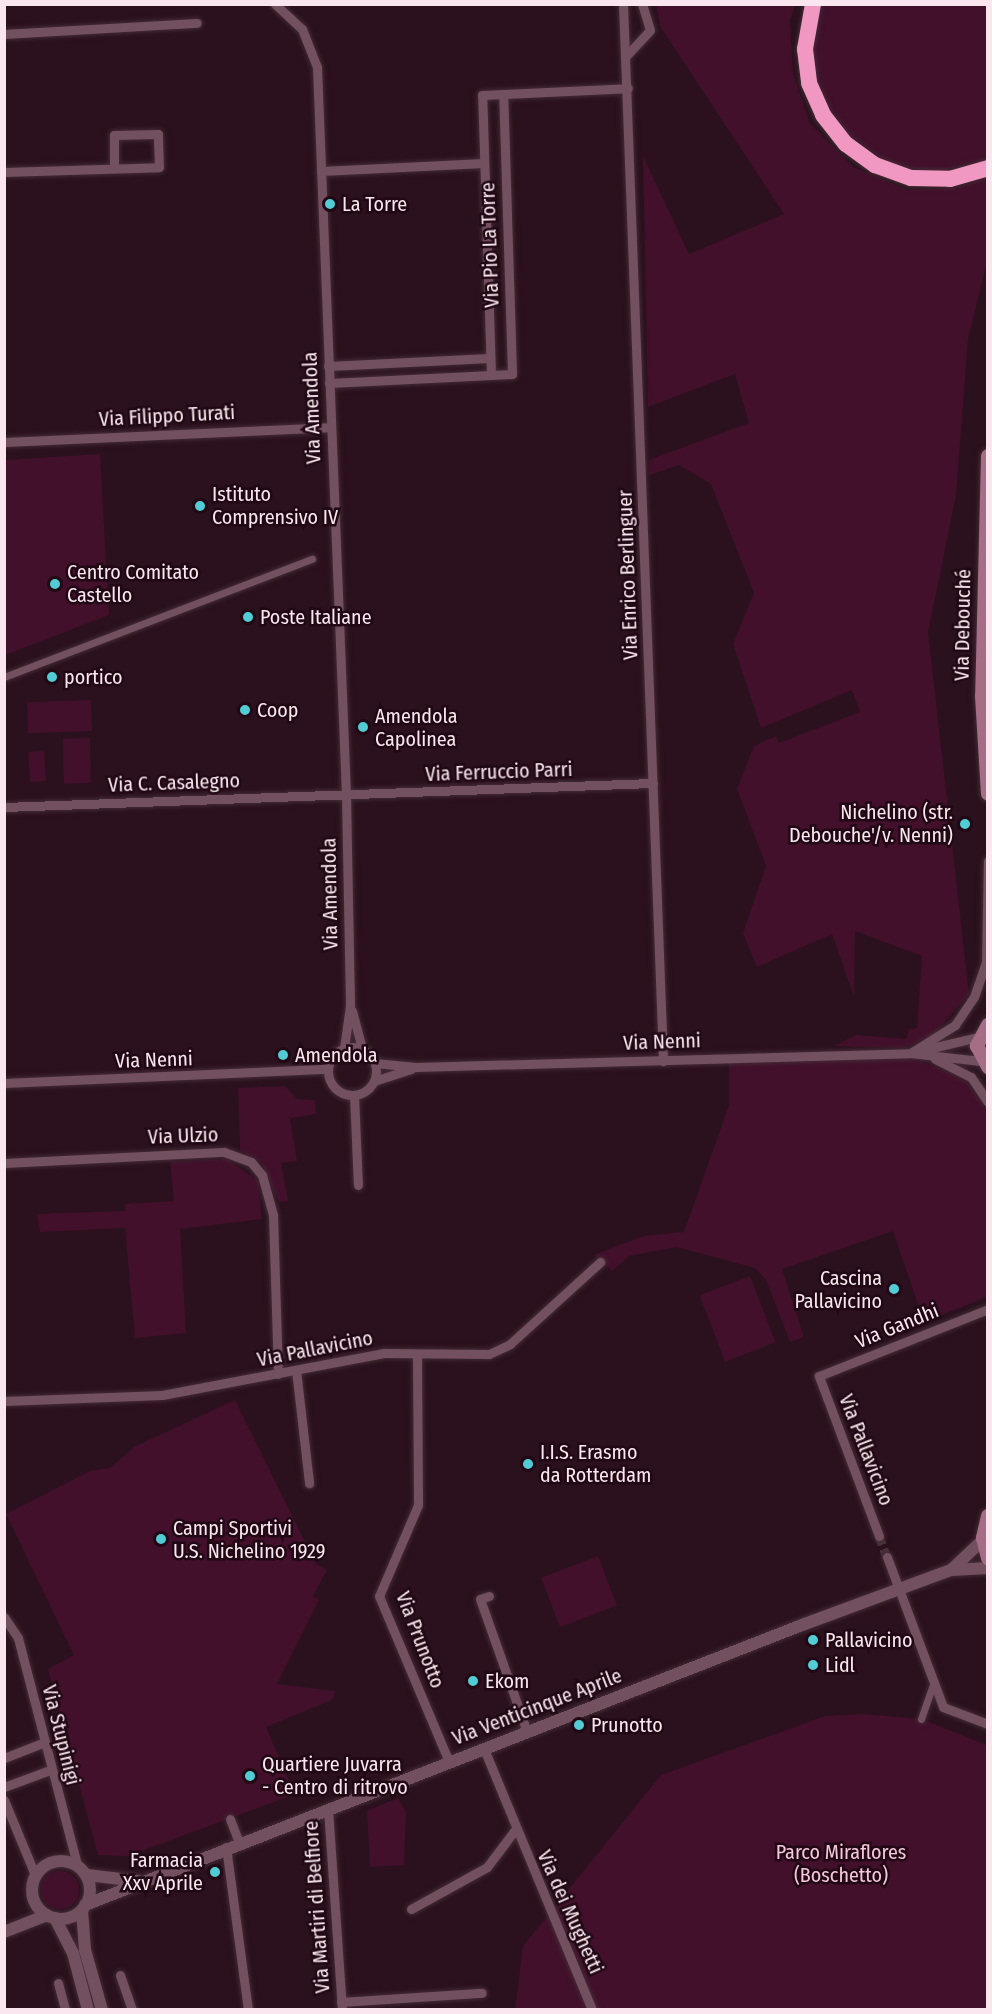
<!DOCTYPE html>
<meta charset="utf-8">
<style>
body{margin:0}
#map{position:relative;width:992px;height:2014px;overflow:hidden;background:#2a111d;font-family:"Fira Sans Condensed",sans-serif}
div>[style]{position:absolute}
.green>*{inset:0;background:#42102b;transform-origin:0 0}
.round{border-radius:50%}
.minor-tunnel>*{height:9px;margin-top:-4.5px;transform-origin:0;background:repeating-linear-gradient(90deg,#49313c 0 9px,transparent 0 13.5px)}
.roads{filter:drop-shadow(0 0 2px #432b36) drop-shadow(0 0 2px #432b36)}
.pedestrian>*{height:7px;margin:-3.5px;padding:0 3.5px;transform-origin:3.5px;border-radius:3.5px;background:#73505f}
.minor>*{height:9px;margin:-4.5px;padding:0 4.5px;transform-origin:4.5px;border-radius:4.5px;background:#73505f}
.minor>.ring{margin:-4.5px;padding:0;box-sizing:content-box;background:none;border:9px solid #73505f;border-radius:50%}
.tertiary>*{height:12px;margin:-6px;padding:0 6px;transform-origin:6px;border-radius:6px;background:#73505f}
.tertiary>.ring{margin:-6px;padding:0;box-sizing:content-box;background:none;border:12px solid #73505f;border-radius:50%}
.secondary>*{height:14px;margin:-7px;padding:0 7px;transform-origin:7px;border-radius:7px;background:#a56d86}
.motorway>*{height:16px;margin:-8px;padding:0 8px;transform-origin:8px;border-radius:8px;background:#f098c1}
.dots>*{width:16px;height:16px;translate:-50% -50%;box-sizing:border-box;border:3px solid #200814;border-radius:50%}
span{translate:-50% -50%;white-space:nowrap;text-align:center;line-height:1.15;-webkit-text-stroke:5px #200814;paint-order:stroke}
.poi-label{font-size:20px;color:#f9e6ee}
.left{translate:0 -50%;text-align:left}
.right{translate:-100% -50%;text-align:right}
.street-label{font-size:20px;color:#f9e6ee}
.park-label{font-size:20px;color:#f5c7da}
.frame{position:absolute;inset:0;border:6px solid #f9e6ee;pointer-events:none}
</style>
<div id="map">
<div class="green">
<i style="clip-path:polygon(656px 5px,795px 5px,790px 20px,793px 74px,810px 123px,853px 167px,907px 190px,954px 188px,987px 178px,987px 262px,968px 339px,956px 495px,928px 632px,969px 994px,935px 1033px,906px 1048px,834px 1046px,856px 1035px,906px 1039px,909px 1029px,917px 1028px,922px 956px,855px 931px,854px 996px,832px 934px,757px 967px,743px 933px,766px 866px,737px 789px,754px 746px,776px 736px,779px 743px,860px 712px,852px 690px,761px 728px,733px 644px,754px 593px,711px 484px,679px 465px,649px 475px,649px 460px,749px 423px,735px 374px,648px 407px,643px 156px,689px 254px,784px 214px,661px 28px)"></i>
<i style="clip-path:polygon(822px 5px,987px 5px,987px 160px,937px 172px,911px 169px,884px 160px,849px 134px,824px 99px,812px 57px)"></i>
<i style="clip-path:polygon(100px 454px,109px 615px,5px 655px,5px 460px)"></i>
<i style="left:91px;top:700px;width:31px;height:64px;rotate:88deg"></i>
<i style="left:90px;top:738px;width:45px;height:27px;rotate:89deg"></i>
<i style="left:44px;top:751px;width:30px;height:16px;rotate:86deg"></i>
<i style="clip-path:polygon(910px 1058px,963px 1077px,987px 1110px,987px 1297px,924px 1322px,893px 1231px,782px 1269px,804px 1337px,790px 1342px,766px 1280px,755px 1268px,677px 1247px,629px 1256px,612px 1271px,594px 1255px,643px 1236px,684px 1232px,729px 1105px,729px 1063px)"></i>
<i style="clip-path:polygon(285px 1086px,297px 1099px,315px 1100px,316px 1114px,290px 1118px,297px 1161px,281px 1163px,288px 1201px,279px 1202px,261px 1162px,240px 1150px,238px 1088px)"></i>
<i style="clip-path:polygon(227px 1159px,258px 1181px,262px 1219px,180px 1229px,186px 1333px,135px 1338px,125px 1228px,40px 1232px,37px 1214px,125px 1211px,125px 1204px,174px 1201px,170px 1162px)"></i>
<i style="left:750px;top:1276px;width:71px;height:54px;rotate:69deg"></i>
<i style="clip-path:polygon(235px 1400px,316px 1564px,327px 1570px,313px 1596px,319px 1600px,277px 1684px,335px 1691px,332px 1700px,266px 1727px,295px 1794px,128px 1856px,98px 1855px,48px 1669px,74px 1655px,6px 1514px,90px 1471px,110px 1468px,134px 1447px)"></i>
<i style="left:598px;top:1556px;width:53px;height:61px;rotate:69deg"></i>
<i style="clip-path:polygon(864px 1714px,921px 1719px,987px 1745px,987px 2009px,515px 2010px,523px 1946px,661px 1775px,825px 1716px)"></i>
<i style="clip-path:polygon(398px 1798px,406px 1812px,404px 1865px,370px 1867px,367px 1811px)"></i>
<i class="round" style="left:41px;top:1871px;width:38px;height:38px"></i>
</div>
<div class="minor-tunnel">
<i style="left:879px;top:1536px;width:22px;rotate:69deg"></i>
</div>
<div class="roads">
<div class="pedestrian">
<i style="left:4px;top:677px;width:330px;rotate:-21deg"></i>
<i style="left:921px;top:1719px;width:34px;rotate:-71deg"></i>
</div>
<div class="minor">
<i style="left:275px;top:4px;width:37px;rotate:43deg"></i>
<i style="left:302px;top:29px;width:41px;rotate:68.5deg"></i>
<i style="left:317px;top:67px;width:730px;rotate:87.72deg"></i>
<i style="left:346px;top:796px;width:210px;rotate:88.9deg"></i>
<i style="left:350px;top:1006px;width:42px;rotate:98.1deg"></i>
<i style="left:623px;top:4px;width:1058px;rotate:87.83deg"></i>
<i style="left:4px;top:34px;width:193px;rotate:-3.3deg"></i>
<i style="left:626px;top:56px;width:35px;rotate:-47deg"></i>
<i style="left:650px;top:30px;width:27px;rotate:-107deg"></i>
<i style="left:321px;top:171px;width:163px;rotate:-2.8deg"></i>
<i style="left:4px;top:172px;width:155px;rotate:-1.8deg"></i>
<i style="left:159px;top:167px;width:33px;rotate:-92deg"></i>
<i style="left:158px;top:134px;width:44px;rotate:178.7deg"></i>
<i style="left:114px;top:135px;width:33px;rotate:90deg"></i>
<i style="left:328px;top:366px;width:162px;rotate:-2.8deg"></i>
<i style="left:491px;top:375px;width:280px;rotate:-91.8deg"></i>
<i style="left:482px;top:95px;width:146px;rotate:-2.7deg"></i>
<i style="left:329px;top:383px;width:183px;rotate:-2.8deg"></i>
<i style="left:512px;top:374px;width:280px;rotate:-91.8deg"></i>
<i style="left:4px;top:442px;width:326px;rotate:-2.6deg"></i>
<i style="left:4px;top:807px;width:649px;rotate:-2.12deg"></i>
<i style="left:352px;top:1011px;width:39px;rotate:75deg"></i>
<i class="ring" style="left:328px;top:1047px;width:39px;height:39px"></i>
<i style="left:927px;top:1049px;width:52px;rotate:-13.2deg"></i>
<i style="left:912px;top:1052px;width:51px;rotate:-32.1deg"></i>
<i style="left:955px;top:1025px;width:34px;rotate:-56deg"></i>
<i style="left:974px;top:997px;width:37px;rotate:-71deg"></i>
<i style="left:986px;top:962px;width:101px;rotate:-88.9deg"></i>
<i style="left:935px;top:1059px;width:40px;rotate:26.6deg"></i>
<i style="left:971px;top:1077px;width:30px;rotate:56deg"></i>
<i style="left:375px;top:1063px;width:41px;rotate:5.6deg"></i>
<i style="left:416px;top:1067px;width:494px;rotate:-1.6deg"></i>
<i style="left:910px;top:1053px;width:71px;rotate:6.4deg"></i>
<i style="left:374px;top:1081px;width:39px;rotate:-18deg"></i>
<i style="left:4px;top:1083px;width:324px;rotate:-2.5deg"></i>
<i style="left:354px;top:1095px;width:90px;rotate:87.5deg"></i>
<i style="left:4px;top:1163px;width:220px;rotate:-2.9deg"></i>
<i style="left:224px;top:1152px;width:29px;rotate:20deg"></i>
<i style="left:251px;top:1162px;width:17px;rotate:50deg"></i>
<i style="left:262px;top:1175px;width:41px;rotate:74.6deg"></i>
<i style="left:273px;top:1215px;width:159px;rotate:88.2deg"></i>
<i style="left:417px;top:1354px;width:151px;rotate:89.6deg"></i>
<i style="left:418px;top:1505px;width:99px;rotate:113.2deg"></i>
<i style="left:379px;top:1596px;width:180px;rotate:67.1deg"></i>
<i style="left:296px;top:1370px;width:114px;rotate:83.4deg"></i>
<i style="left:4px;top:1401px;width:158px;rotate:-2.2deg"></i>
<i style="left:162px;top:1395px;width:226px;rotate:-10.7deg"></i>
<i style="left:384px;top:1353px;width:105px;rotate:0.5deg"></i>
<i style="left:489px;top:1354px;width:23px;rotate:-25deg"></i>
<i style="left:510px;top:1344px;width:122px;rotate:-42.3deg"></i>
<i style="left:879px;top:1536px;width:171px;rotate:-110.6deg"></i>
<i style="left:819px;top:1376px;width:182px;rotate:-21.6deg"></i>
<i style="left:887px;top:1557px;width:160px;rotate:69.5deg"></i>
<i style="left:943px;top:1707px;width:48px;rotate:20.7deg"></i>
<i style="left:489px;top:1596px;width:9px;rotate:162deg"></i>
<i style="left:480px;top:1599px;width:141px;rotate:70.5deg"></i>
<i style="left:4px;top:1617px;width:25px;rotate:56deg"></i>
<i style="left:18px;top:1638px;width:234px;rotate:75.4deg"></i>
<i style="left:484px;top:1749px;width:282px;rotate:67.5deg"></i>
<i style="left:4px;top:1758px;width:44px;rotate:-21.3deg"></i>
<i style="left:4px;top:1787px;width:49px;rotate:-20.3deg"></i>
<i style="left:4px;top:1800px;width:81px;rotate:67.5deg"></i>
<i style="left:328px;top:1809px;width:201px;rotate:86deg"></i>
<i style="left:230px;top:1819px;width:25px;rotate:69deg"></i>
<i style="left:226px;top:1847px;width:164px;rotate:82.3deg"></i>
<i style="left:411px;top:1909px;width:87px;rotate:-28.9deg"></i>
<i style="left:487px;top:1867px;width:46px;rotate:-52.9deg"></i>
<i style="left:120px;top:1975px;width:37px;rotate:71deg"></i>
<i style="left:58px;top:1983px;width:28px;rotate:75deg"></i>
<i style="left:341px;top:2002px;width:141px;rotate:-3.7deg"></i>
</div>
<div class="tertiary">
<i style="left:951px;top:1570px;width:44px;rotate:-43.2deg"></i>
<i class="ring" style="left:32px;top:1861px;width:46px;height:46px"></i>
<i style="left:87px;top:1875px;width:51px;rotate:6.7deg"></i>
<i style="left:85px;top:1905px;width:770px;rotate:-21.33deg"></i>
<i style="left:802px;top:1625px;width:159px;rotate:-20.3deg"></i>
<i style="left:951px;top:1570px;width:37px;rotate:-3deg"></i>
<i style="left:82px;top:1910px;width:40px;rotate:85.7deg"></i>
<i style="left:85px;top:1950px;width:62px;rotate:74.2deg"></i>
<i style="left:55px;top:1918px;width:39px;rotate:63deg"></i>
<i style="left:73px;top:1953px;width:59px;rotate:75.3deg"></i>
<i style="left:4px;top:1932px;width:46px;rotate:-21.6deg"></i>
</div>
<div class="secondary">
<i style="left:988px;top:456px;width:240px;rotate:91.4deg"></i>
<i style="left:982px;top:696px;width:98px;rotate:86.5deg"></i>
<i style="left:988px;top:1025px;width:24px;rotate:118deg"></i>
<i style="left:977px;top:1046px;width:24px;rotate:62deg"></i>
<i style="left:988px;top:1516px;width:23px;rotate:103deg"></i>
<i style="left:983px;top:1538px;width:21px;rotate:76deg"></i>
</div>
<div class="motorway">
<i style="left:813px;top:4px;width:46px;rotate:100.1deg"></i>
<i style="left:805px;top:49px;width:34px;rotate:83deg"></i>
<i style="left:809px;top:83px;width:35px;rotate:66deg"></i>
<i style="left:823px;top:115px;width:37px;rotate:52deg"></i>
<i style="left:846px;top:144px;width:36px;rotate:36deg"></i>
<i style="left:875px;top:165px;width:38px;rotate:20deg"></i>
<i style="left:911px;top:178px;width:39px;rotate:1deg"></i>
<i style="left:950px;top:179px;width:40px;rotate:-16deg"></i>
</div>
</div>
<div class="dots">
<i style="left:330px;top:204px;background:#51ccd4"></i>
<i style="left:200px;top:506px;background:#51ccd4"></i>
<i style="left:55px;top:584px;background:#51ccd4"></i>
<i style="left:248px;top:617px;background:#51ccd4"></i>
<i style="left:52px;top:677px;background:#51ccd4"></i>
<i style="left:245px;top:710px;background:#51ccd4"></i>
<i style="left:363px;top:727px;background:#51ccd4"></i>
<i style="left:965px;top:824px;background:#51ccd4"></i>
<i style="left:283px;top:1055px;background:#51ccd4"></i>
<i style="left:894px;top:1289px;background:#51ccd4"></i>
<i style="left:528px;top:1464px;background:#51ccd4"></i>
<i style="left:161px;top:1539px;background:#51ccd4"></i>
<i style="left:813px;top:1640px;background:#51ccd4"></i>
<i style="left:813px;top:1665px;background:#51ccd4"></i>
<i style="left:473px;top:1681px;background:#51ccd4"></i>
<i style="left:579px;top:1725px;background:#51ccd4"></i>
<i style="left:250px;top:1776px;background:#51ccd4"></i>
<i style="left:215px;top:1872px;background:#51ccd4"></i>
</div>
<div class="poi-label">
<span class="left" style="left:342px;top:204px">La Torre</span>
<span class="left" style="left:212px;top:506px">Istituto<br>Comprensivo IV</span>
<span class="left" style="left:67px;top:584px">Centro Comitato<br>Castello</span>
<span class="left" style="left:260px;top:617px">Poste Italiane</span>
<span class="left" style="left:64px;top:677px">portico</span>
<span class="left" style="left:257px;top:710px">Coop</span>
<span class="left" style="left:375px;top:728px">Amendola<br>Capolinea</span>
<span class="right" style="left:953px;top:824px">Nichelino (str.<br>Debouche'/v. Nenni)</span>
<span class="left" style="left:295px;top:1055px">Amendola</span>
<span class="right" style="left:882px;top:1290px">Cascina<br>Pallavicino</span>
<span class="left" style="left:540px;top:1464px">I.I.S. Erasmo<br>da Rotterdam</span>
<span class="left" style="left:173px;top:1540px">Campi Sportivi<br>U.S. Nichelino 1929</span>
<span class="left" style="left:825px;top:1640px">Pallavicino</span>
<span class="left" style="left:825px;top:1665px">Lidl</span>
<span class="left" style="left:485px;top:1681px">Ekom</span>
<span class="left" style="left:591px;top:1725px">Prunotto</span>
<span class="left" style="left:262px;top:1776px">Quartiere Juvarra<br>- Centro di ritrovo</span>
<span class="right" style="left:203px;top:1872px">Farmacia<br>Xxv Aprile</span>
</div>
<div class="street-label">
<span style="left:490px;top:245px;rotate:-92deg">Via Pio La Torre</span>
<span style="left:312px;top:408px;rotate:-92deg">Via Amendola</span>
<span style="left:167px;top:416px;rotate:-3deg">Via Filippo Turati</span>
<span style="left:628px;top:575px;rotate:-92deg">Via Enrico Berlinguer</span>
<span style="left:963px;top:625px;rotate:-89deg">Via Debouché</span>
<span style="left:499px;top:772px;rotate:-2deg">Via Ferruccio Parri</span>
<span style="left:174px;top:783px;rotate:-2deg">Via C. Casalegno</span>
<span style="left:330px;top:894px;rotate:-91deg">Via Amendola</span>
<span style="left:662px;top:1042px;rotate:-2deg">Via Nenni</span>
<span style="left:154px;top:1060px;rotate:-2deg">Via Nenni</span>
<span style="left:183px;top:1136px;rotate:-2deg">Via Ulzio</span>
<span style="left:897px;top:1326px;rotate:-22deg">Via Gandhi</span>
<span style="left:315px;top:1349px;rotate:-11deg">Via Pallavicino</span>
<span style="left:866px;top:1450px;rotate:69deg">Via Pallavicino</span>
<span style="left:420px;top:1640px;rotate:69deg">Via Prunotto</span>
<span style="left:537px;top:1707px;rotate:-21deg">Via Venticinque Aprile</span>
<span style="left:61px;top:1735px;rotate:76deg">Via Stupinigi</span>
<span style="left:317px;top:1907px;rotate:-94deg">Via Martiri di Belfiore</span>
<span style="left:570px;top:1912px;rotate:66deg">Via dei Mughetti</span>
</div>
<div class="park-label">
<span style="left:841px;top:1864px">Parco Miraflores<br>(Boschetto)</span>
</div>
<div class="frame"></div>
</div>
